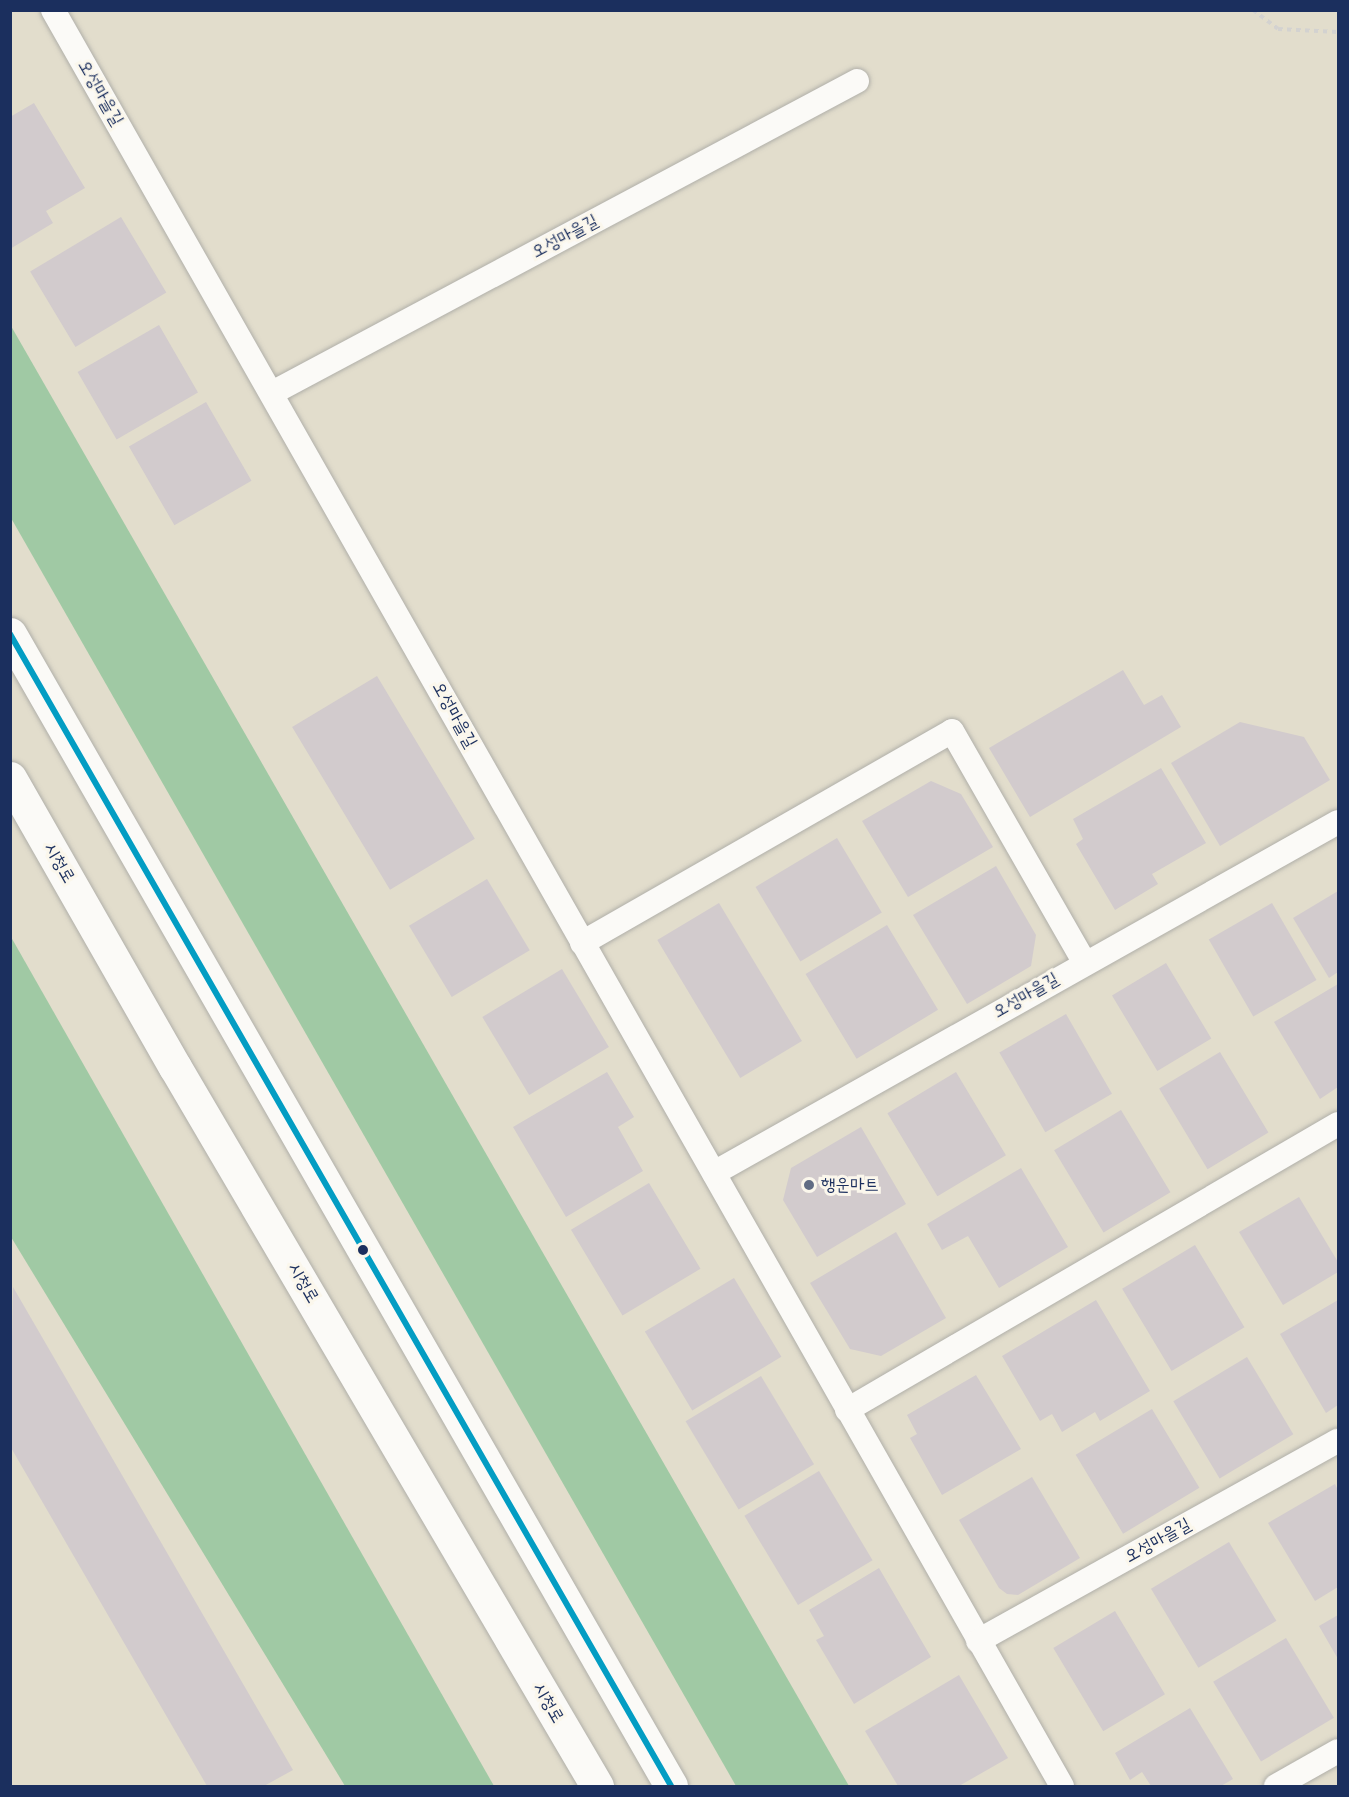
<!DOCTYPE html>
<meta charset="utf-8">
<style>
body{margin:0}
#map{position:relative;width:1349px;height:1797px;overflow:hidden;background:#e2ddcc;font-family:"Architects Daughter","Poor Story",sans-serif}
div>[style]{position:absolute}
.forest>*{inset:0;background:#a0c9a4}
.building>*{inset:0;background:#d2cbcd;transform-origin:0 0}
.path>*{height:4px;margin-top:-2px;transform-origin:0;background:repeating-linear-gradient(90deg,#d3d2d0 0 4.5px,transparent 0 9px)}
.roads{filter:drop-shadow(0 0 2px #b0afa9) drop-shadow(0 0 2px #b0afa9)}
.service>*{height:24px;margin:-12px;padding:0 12px;transform-origin:12px;border-radius:12px;background:#fbfaf7}
.tertiary>*{height:33px;margin:-16.5px;padding:0 16.5px;transform-origin:16.5px;border-radius:16.5px;background:#fbfaf7}
.bus-1>*{height:6px;margin:-3px;padding:0 3px;transform-origin:3px;border-radius:3px;background:#039dc3}
.dots>*{width:16px;height:16px;translate:-50% -50%;box-sizing:border-box;border:3px solid #fbf7ec;border-radius:50%}
span{translate:-50% -50%;white-space:nowrap;text-align:center;line-height:1.15;-webkit-text-stroke:6px #fbf7ec;paint-order:stroke}
.street-label{font-size:18px;color:#1b2f5e}
.poi-label{font-size:18px;color:#1b2f5e}
.left{translate:0 -50%;text-align:left}
.frame{position:absolute;inset:0;border:12px solid #1b2f5e;pointer-events:none}
</style>
<div id="map">
<div class="forest">
<i style="clip-path:polygon(11px 326px,849px 1786px,736px 1786px,11px 518px)"></i>
<i style="clip-path:polygon(10px 937px,11px 937px,494px 1786px,345px 1786px,11px 1237px)"></i>
</div>
<div class="building">
<i style="clip-path:polygon(34px 103px,85px 188px,46px 211px,53px 223px,10px 249px,10px 117px)"></i>
<i style="left:121px;top:217px;width:88px;height:106px;rotate:59deg"></i>
<i style="left:159px;top:325px;width:78px;height:94px;rotate:60deg"></i>
<i style="left:206px;top:402px;width:91px;height:89px;rotate:60deg"></i>
<i style="clip-path:polygon(1123px 670px,1144px 705px,1162px 695px,1181px 727px,1030px 817px,989px 748px)"></i>
<i style="left:377px;top:676px;width:190px;height:99px;rotate:59deg"></i>
<i style="clip-path:polygon(1240px 722px,1304px 737px,1330px 780px,1220px 846px,1171px 763px)"></i>
<i style="clip-path:polygon(1161px 768px,1206px 843px,1152px 874px,1158px 884px,1115px 910px,1076px 844px,1083px 839px,1073px 819px)"></i>
<i style="clip-path:polygon(931px 781px,961px 794px,993px 847px,908px 897px,862px 821px)"></i>
<i style="left:837px;top:838px;width:87px;height:95px;rotate:59deg"></i>
<i style="clip-path:polygon(996px 866px,1036px 935px,1031px 966px,967px 1004px,913px 915px)"></i>
<i style="left:487px;top:879px;width:83px;height:91px;rotate:59deg"></i>
<i style="clip-path:polygon(1338px 891px,1338px 972px,1329px 978px,1293px 918px)"></i>
<i style="left:719px;top:903px;width:161px;height:72px;rotate:59deg"></i>
<i style="left:1272px;top:903px;width:89px;height:73px;rotate:60deg"></i>
<i style="left:887px;top:925px;width:99px;height:95px;rotate:59deg"></i>
<i style="left:1166px;top:963px;width:88px;height:63px;rotate:59deg"></i>
<i style="left:562px;top:969px;width:91px;height:93px;rotate:59deg"></i>
<i style="clip-path:polygon(1338px 984px,1338px 1087px,1320px 1099px,1274px 1022px)"></i>
<i style="left:1066px;top:1014px;width:92px;height:77px;rotate:60deg"></i>
<i style="left:1220px;top:1052px;width:94px;height:71px;rotate:59deg"></i>
<i style="clip-path:polygon(607px 1072px,634px 1117px,618px 1127px,643px 1171px,566px 1217px,513px 1127px)"></i>
<i style="left:956px;top:1072px;width:97px;height:80px;rotate:59deg"></i>
<i style="left:1121px;top:1110px;width:96px;height:78px;rotate:59deg"></i>
<i style="clip-path:polygon(861px 1127px,906px 1204px,817px 1257px,783px 1200px,791px 1168px)"></i>
<i style="clip-path:polygon(1021px 1168px,1068px 1247px,999px 1288px,968px 1236px,942px 1250px,927px 1224px)"></i>
<i style="left:649px;top:1183px;width:100px;height:91px;rotate:59deg"></i>
<i style="clip-path:polygon(1299px 1197px,1338px 1262px,1338px 1272px,1283px 1305px,1239px 1232px)"></i>
<i style="clip-path:polygon(896px 1232px,946px 1318px,881px 1356px,850px 1349px,810px 1283px)"></i>
<i style="left:1195px;top:1245px;width:96px;height:85px;rotate:59deg"></i>
<i style="left:734px;top:1278px;width:92px;height:104px;rotate:59deg"></i>
<i style="clip-path:polygon(13px 1287px,293px 1770px,264px 1786px,207px 1786px,10px 1446px)"></i>
<i style="clip-path:polygon(1096px 1300px,1150px 1391px,1100px 1421px,1095px 1412px,1062px 1432px,1052px 1414px,1040px 1421px,1002px 1356px)"></i>
<i style="clip-path:polygon(1338px 1300px,1338px 1405px,1326px 1413px,1280px 1334px)"></i>
<i style="left:1247px;top:1357px;width:90px;height:86px;rotate:59deg"></i>
<i style="clip-path:polygon(976px 1375px,1021px 1449px,942px 1495px,910px 1438px,917px 1434px,907px 1415px)"></i>
<i style="left:761px;top:1376px;width:103px;height:88px;rotate:59deg"></i>
<i style="left:1152px;top:1409px;width:92px;height:89px;rotate:59deg"></i>
<i style="left:819px;top:1471px;width:104px;height:87px;rotate:59deg"></i>
<i style="clip-path:polygon(1032px 1477px,1080px 1558px,1018px 1595px,1007px 1594px,999px 1588px,959px 1520px)"></i>
<i style="clip-path:polygon(1335px 1484px,1338px 1490px,1338px 1587px,1315px 1601px,1268px 1523px)"></i>
<i style="left:1229px;top:1542px;width:92px;height:91px;rotate:59deg"></i>
<i style="clip-path:polygon(879px 1568px,931px 1657px,854px 1704px,816px 1640px,824px 1636px,809px 1610px)"></i>
<i style="left:1115px;top:1611px;width:97px;height:72px;rotate:59deg"></i>
<i style="clip-path:polygon(1338px 1615px,1338px 1659px,1319px 1626px)"></i>
<i style="left:1286px;top:1638px;width:93px;height:85px;rotate:59deg"></i>
<i style="clip-path:polygon(959px 1675px,1008px 1758px,959px 1786px,898px 1786px,865px 1731px)"></i>
<i style="clip-path:polygon(1190px 1708px,1233px 1779px,1221px 1786px,1151px 1786px,1142px 1772px,1130px 1780px,1115px 1753px)"></i>
</div>
<div class="path">
<i style="left:1253px;top:10px;width:31px;rotate:37deg"></i>
<i style="left:1278px;top:29px;width:60px;rotate:2.9deg"></i>
</div>
<div class="roads">
<div class="service">
<i style="left:53px;top:10px;width:2043px;rotate:60.4deg"></i>
<i style="left:272px;top:393px;width:663px;rotate:-28.07deg"></i>
<i style="left:582px;top:943px;width:426px;rotate:-29.8deg"></i>
<i style="left:952px;top:731px;width:267px;rotate:60.2deg"></i>
<i style="left:714px;top:1173px;width:716px;rotate:-29.36deg"></i>
<i style="left:847px;top:1410px;width:568px;rotate:-30.22deg"></i>
<i style="left:978px;top:1641px;width:412px;rotate:-29.1deg"></i>
<i style="left:1276px;top:1786px;width:71px;rotate:-29.4deg"></i>
</div>
<div class="tertiary">
<i style="left:10px;top:634px;width:1328px;rotate:60.15deg"></i>
<i style="left:10px;top:778px;width:333px;rotate:60.3deg"></i>
<i style="left:175px;top:1067px;width:834px;rotate:59.59deg"></i>
</div>
</div>
<div class="bus-1">
<i style="left:10px;top:634px;width:1328px;rotate:60.15deg"></i>
</div>
<div class="dots">
<i style="left:809px;top:1185px;background:#616c84"></i>
<i style="left:363px;top:1250px;background:#1b2f5e"></i>
</div>
<div class="street-label">
<span style="left:100px;top:93px;rotate:60deg">오성마을길</span>
<span style="left:565px;top:237px;rotate:-28deg">오성마을길</span>
<span style="left:454px;top:715px;rotate:61deg">오성마을길</span>
<span style="left:59px;top:863px;rotate:60deg">시청로</span>
<span style="left:1026px;top:996px;rotate:-30deg">오성마을길</span>
<span style="left:303px;top:1283px;rotate:60deg">시청로</span>
<span style="left:1158px;top:1541px;rotate:-29deg">오성마을길</span>
<span style="left:548px;top:1703px;rotate:60deg">시청로</span>
</div>
<div class="poi-label">
<span class="left" style="left:821px;top:1185px">행운마트</span>
</div>
<div class="frame"></div>
</div>
